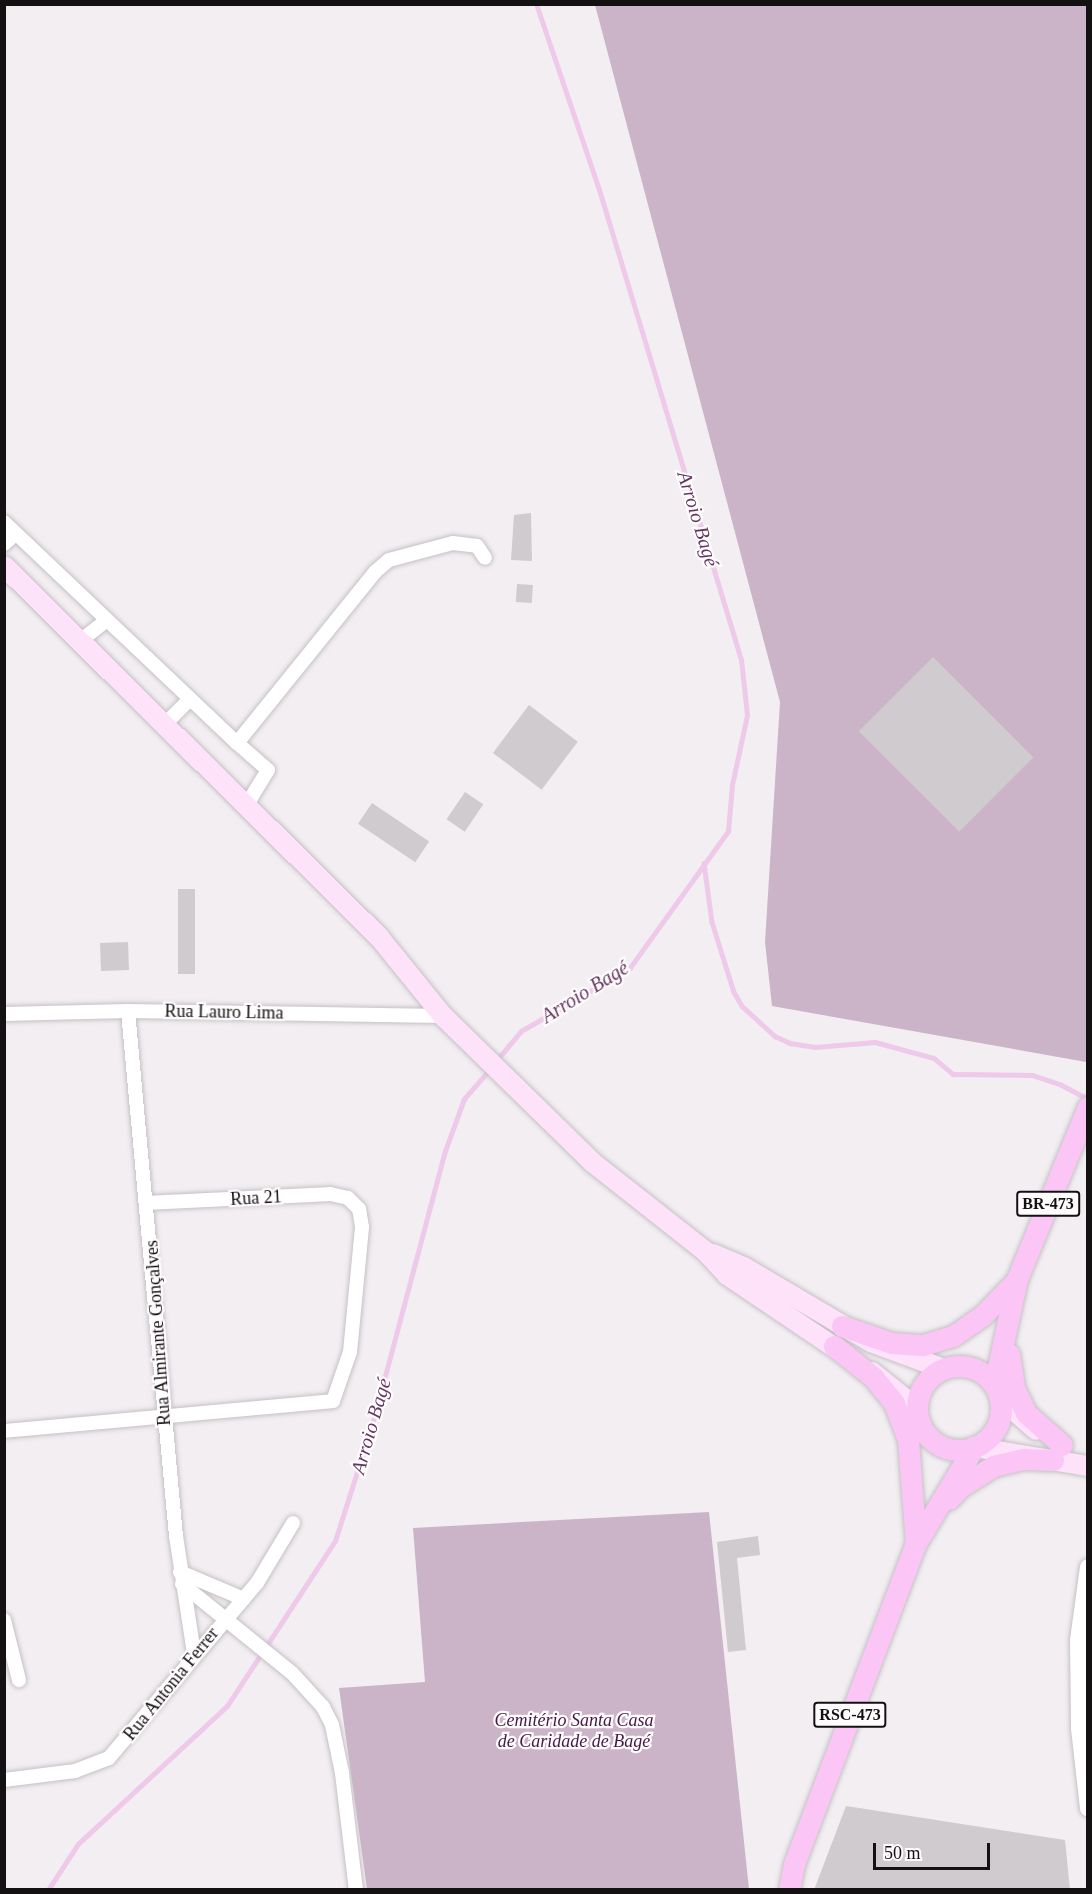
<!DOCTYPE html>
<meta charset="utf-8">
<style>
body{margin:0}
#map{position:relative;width:1092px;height:1894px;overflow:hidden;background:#f2eef2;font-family:Georgia,serif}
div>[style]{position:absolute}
.green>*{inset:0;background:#cbb4c7}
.stream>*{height:4.5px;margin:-2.25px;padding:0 2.25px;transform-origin:2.25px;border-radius:2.25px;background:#eec9e9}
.building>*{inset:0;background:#cfcbce;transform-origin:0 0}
.roads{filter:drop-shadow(0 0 2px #c5c1c5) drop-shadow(0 0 2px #c5c1c5)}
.minor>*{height:14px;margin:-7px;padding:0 7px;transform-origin:7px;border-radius:7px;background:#fff}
.tertiary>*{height:16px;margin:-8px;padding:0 8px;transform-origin:8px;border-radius:8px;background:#fff}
.secondary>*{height:20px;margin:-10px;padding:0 10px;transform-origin:10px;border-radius:10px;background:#fde2fa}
.primary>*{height:21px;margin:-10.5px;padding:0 10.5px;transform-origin:10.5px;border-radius:10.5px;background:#fbc6f5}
.primary>.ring{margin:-10.5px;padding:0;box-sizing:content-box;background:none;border:21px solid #fbc6f5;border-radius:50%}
span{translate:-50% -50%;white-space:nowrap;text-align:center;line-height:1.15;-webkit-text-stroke:4.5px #fffcfe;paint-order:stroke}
.shield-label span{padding:2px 4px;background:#fffcfe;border:2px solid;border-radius:4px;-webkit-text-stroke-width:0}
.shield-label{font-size:16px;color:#131112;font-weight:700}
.street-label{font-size:18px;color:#131112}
.park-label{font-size:18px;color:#451942;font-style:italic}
.water-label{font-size:20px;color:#643660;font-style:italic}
.frame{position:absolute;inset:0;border:6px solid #131112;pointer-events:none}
.scale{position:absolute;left:873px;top:1843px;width:117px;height:27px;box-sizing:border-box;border:3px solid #131112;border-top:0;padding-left:8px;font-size:18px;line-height:21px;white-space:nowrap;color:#131112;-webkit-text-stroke:4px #fffcfe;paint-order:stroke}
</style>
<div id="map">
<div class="green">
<i style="clip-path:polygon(595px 5px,1087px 5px,1086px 1062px,772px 1006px,765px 942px,780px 702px)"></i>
<i style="clip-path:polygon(709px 1512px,749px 1889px,367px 1889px,339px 1688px,425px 1682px,413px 1528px)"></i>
</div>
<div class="stream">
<i style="left:704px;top:863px;width:60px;rotate:82.3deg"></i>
<i style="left:712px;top:922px;width:73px;rotate:72.6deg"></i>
<i style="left:734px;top:992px;width:16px;rotate:60deg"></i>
<i style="left:742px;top:1006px;width:45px;rotate:42.3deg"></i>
<i style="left:775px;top:1036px;width:17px;rotate:25deg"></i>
<i style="left:790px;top:1043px;width:25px;rotate:9deg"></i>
<i style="left:815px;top:1047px;width:60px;rotate:-4.8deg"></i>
<i style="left:875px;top:1042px;width:61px;rotate:15.2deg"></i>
<i style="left:934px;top:1058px;width:25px;rotate:40deg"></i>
<i style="left:953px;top:1074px;width:79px;rotate:0.7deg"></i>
<i style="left:1032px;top:1075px;width:29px;rotate:18deg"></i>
<i style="left:1060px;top:1084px;width:32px;rotate:28deg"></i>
<i style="left:496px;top:1061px;width:39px;rotate:-50deg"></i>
<i style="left:521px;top:1031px;width:125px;rotate:-29.9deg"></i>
<i style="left:629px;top:969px;width:170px;rotate:-54.3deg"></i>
<i style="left:728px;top:831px;width:46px;rotate:-85deg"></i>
<i style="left:732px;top:785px;width:72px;rotate:-77.9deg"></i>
<i style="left:747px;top:715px;width:55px;rotate:-96.2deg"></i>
<i style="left:741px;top:660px;width:491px;rotate:-106.8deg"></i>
<i style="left:599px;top:190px;width:196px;rotate:-108.7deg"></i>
<i style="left:48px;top:1890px;width:55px;rotate:-56.9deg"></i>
<i style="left:78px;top:1844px;width:203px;rotate:-42.8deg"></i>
<i style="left:227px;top:1706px;width:197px;rotate:-56.8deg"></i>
<i style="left:335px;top:1541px;width:122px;rotate:-72.3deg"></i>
<i style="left:372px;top:1425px;width:284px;rotate:-75.1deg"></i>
<i style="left:445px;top:1151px;width:55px;rotate:-69.9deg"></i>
<i style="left:464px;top:1099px;width:38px;rotate:-49deg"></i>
</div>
<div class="building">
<i style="clip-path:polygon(531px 513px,532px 561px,511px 560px,514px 515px)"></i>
<i style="left:517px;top:584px;width:16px;height:18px;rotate:4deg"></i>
<i style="left:933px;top:657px;width:142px;height:105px;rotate:45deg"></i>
<i style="left:529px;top:705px;width:61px;height:60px;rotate:37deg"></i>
<i style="left:465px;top:792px;width:22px;height:33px;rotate:34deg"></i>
<i style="left:372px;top:803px;width:69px;height:25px;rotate:34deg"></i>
<i style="left:178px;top:889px;width:17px;height:85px"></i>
<i style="left:128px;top:942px;width:28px;height:28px;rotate:88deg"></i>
<i style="clip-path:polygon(758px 1536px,760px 1555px,737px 1558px,746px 1650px,728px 1652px,717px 1542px)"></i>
<i style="clip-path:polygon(846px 1806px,1065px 1840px,1070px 1890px,814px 1890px)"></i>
</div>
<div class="roads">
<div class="minor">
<i style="left:4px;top:522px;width:321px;rotate:43.5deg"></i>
<i style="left:4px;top:544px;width:15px;rotate:-42deg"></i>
<i style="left:80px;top:641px;width:33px;rotate:-38deg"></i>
<i style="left:164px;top:725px;width:37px;rotate:-45deg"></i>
<i style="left:246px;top:806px;width:42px;rotate:-58.6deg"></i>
<i style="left:268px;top:770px;width:41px;rotate:-138.9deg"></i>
<i style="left:237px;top:743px;width:220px;rotate:-51.1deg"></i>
<i style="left:375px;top:572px;width:18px;rotate:-41deg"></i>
<i style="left:389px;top:560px;width:66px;rotate:-14.9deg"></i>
<i style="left:453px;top:543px;width:24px;rotate:7deg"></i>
<i style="left:477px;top:546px;width:14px;rotate:56deg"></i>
<i style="left:128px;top:1011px;width:527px;rotate:84.78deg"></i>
<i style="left:176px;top:1536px;width:119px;rotate:81.3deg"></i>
<i style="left:4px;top:1014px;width:124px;rotate:-1.4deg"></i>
<i style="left:128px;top:1011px;width:315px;rotate:0.9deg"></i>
<i style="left:4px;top:1431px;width:330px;rotate:-5.2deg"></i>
<i style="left:333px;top:1401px;width:52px;rotate:-70.9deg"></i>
<i style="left:350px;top:1352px;width:126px;rotate:-84.5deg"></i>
<i style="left:362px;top:1227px;width:18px;rotate:-99deg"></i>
<i style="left:359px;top:1209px;width:16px;rotate:-135deg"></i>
<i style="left:348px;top:1198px;width:18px;rotate:-167deg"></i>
<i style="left:330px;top:1194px;width:183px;rotate:177.2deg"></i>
<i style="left:180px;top:1572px;width:69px;rotate:22.9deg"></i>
<i style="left:182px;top:1584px;width:141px;rotate:39deg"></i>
<i style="left:292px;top:1673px;width:46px;rotate:47.6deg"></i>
<i style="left:323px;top:1707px;width:20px;rotate:63deg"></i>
<i style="left:332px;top:1725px;width:49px;rotate:78.2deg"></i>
<i style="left:342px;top:1773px;width:118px;rotate:83.2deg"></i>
<i style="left:4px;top:1620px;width:62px;rotate:76deg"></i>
<i style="left:4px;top:1780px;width:72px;rotate:-7.2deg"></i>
<i style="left:75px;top:1771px;width:36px;rotate:-21deg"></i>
<i style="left:109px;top:1758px;width:229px;rotate:-49.8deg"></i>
<i style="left:257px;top:1583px;width:70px;rotate:-59deg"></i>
</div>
<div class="tertiary">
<i style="left:1088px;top:1567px;width:74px;rotate:97.8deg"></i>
<i style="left:1078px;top:1640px;width:88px;rotate:89.3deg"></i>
<i style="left:1079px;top:1728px;width:81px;rotate:83.6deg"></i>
</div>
<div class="secondary">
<i style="left:4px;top:566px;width:528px;rotate:44.69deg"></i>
<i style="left:379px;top:937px;width:102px;rotate:51deg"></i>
<i style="left:443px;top:1016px;width:209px;rotate:44.4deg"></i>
<i style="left:592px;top:1162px;width:144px;rotate:38.2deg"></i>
<i style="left:705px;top:1251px;width:33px;rotate:47deg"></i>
<i style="left:727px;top:1275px;width:145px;rotate:34deg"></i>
<i style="left:713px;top:1254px;width:34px;rotate:23deg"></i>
<i style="left:744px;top:1267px;width:147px;rotate:30.6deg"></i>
<i style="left:871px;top:1342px;width:78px;rotate:20.3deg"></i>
<i style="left:872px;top:1372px;width:58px;rotate:38.7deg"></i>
<i style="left:1000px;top:1398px;width:48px;rotate:41.6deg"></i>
<i style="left:974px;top:1447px;width:116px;rotate:9.5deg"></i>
</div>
<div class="primary">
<i style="left:842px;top:1326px;width:53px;rotate:18.8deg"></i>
<i style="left:892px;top:1343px;width:31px;rotate:4deg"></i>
<i style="left:923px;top:1345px;width:31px;rotate:-17deg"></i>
<i style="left:953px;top:1336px;width:37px;rotate:-35deg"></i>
<i style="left:983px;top:1315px;width:46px;rotate:-45.9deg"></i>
<i style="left:834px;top:1346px;width:50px;rotate:38.5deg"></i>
<i style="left:873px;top:1377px;width:33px;rotate:51deg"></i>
<i style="left:894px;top:1403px;width:40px;rotate:69deg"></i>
<i style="left:908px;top:1440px;width:103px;rotate:85.6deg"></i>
<i style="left:1009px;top:1354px;width:36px;rotate:81deg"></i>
<i style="left:1015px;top:1390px;width:25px;rotate:64deg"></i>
<i style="left:1026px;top:1413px;width:48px;rotate:41.6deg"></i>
<i class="ring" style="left:917px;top:1366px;width:63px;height:63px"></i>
<i style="left:1000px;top:1398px;width:31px;rotate:-94deg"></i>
<i style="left:998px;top:1367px;width:90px;rotate:-77.8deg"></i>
<i style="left:1017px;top:1279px;width:186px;rotate:-67.6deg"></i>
<i style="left:949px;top:1499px;width:16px;rotate:-47deg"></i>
<i style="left:960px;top:1487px;width:39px;rotate:-32deg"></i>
<i style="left:993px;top:1466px;width:32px;rotate:-13deg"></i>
<i style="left:1024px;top:1459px;width:29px;rotate:2deg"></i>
<i style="left:789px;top:1890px;width:26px;rotate:-79deg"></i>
<i style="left:794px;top:1864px;width:343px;rotate:-69.2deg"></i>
<i style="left:916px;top:1543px;width:112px;rotate:-58.9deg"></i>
</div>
</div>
<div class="shield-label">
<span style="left:1048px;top:1204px">BR-473</span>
<span style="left:850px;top:1715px">RSC-473</span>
</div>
<div class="street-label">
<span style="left:224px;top:1012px;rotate:1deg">Rua Lauro Lima</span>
<span style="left:256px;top:1198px;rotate:-3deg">Rua 21</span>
<span style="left:158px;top:1333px;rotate:-94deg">Rua Almirante Gonçalves</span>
<span style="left:171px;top:1684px;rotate:-51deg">Rua Antonia Ferrer</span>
</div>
<div class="park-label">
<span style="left:574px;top:1731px">Cemitério Santa Casa<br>de Caridade de Bagé</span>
</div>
<div class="water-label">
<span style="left:698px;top:519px;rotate:73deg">Arroio Bagé</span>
<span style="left:585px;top:992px;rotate:-32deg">Arroio Bagé</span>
<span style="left:371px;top:1426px;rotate:-74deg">Arroio Bagé</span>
</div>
<div class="frame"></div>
<div class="scale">50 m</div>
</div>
